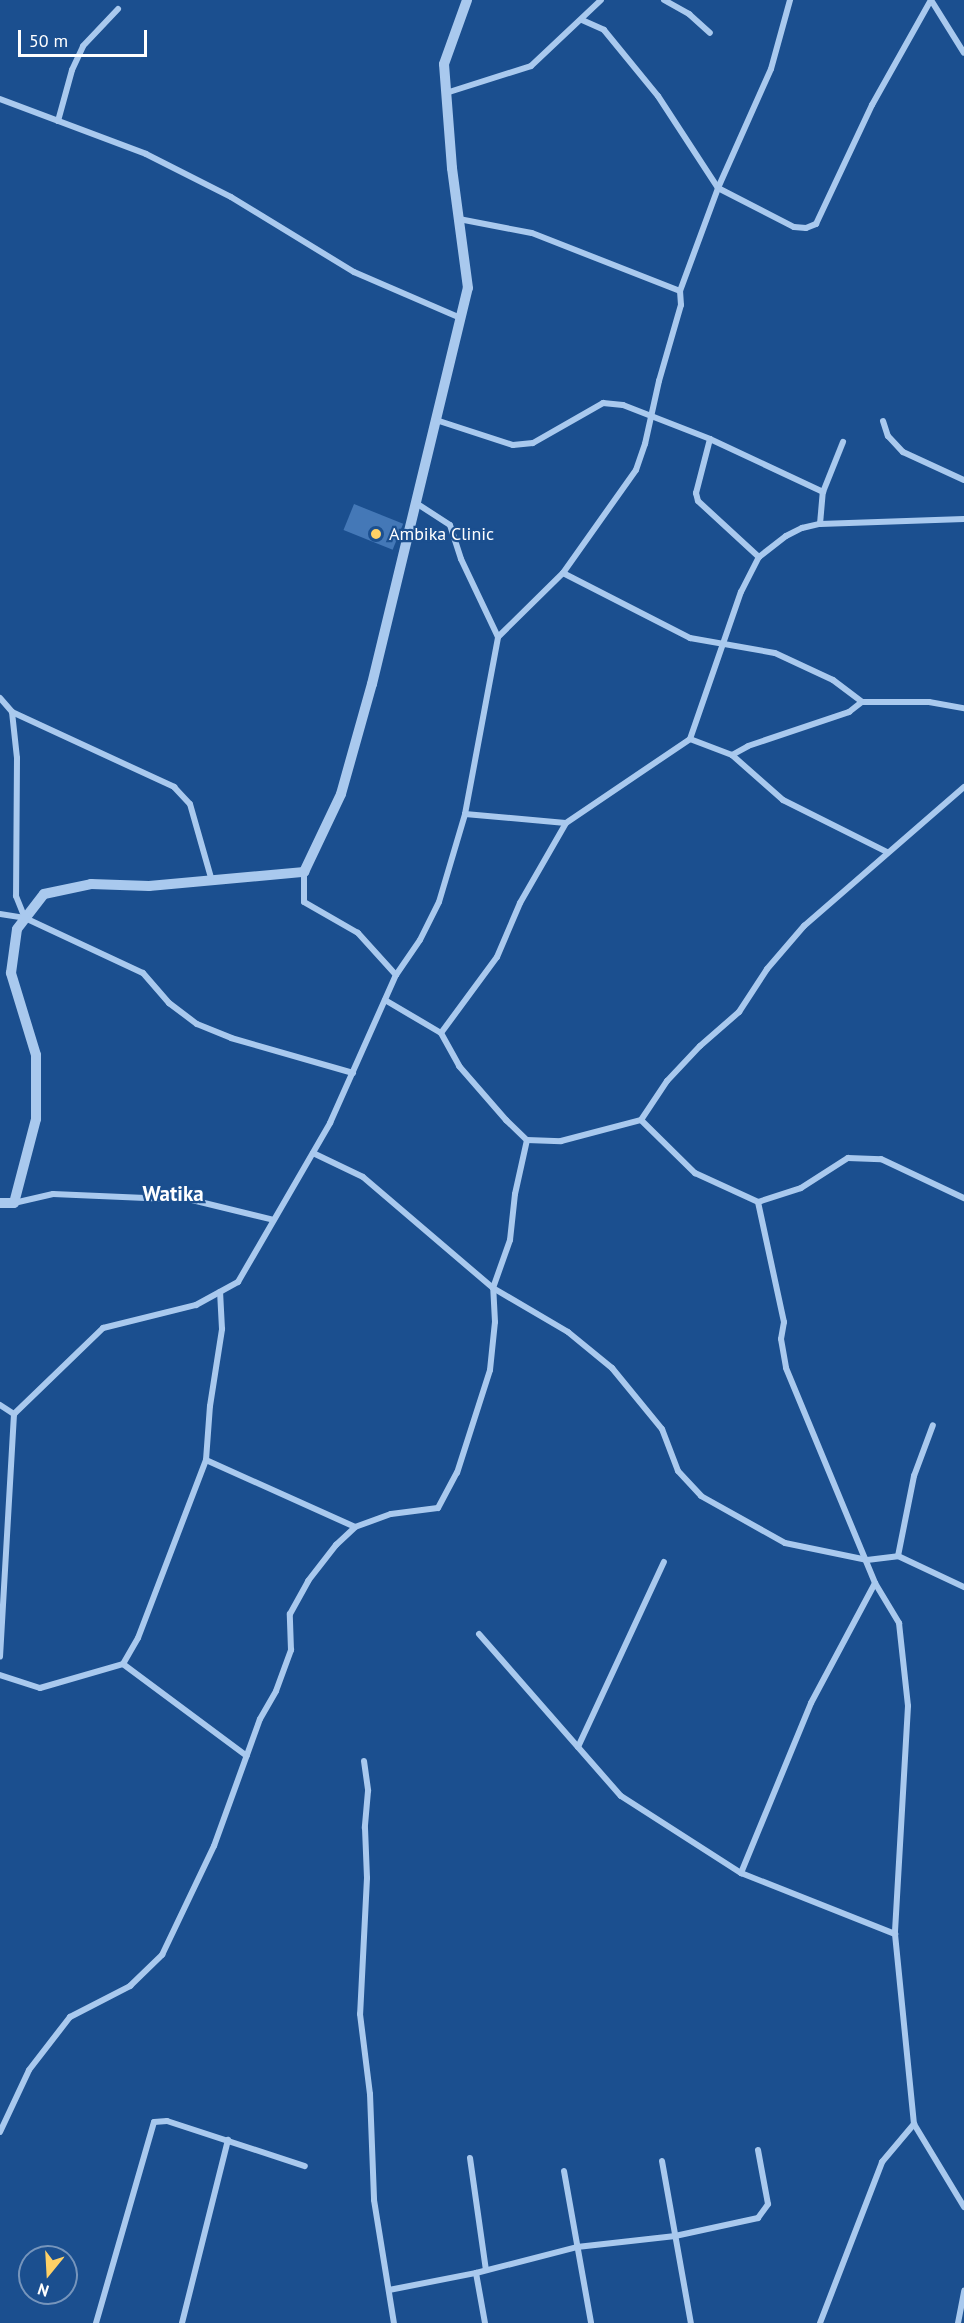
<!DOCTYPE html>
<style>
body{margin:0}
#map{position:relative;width:964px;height:2323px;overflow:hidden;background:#1b4f8f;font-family:"PT Sans",sans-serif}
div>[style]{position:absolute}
.building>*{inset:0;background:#4478b7;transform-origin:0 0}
.minor>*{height:6px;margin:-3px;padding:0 3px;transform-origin:3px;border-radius:3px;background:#a9c9ee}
.tertiary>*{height:10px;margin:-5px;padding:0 5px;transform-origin:5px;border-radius:5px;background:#a9c9ee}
.dots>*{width:16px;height:16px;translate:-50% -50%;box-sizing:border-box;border:3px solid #1b4f8f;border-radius:50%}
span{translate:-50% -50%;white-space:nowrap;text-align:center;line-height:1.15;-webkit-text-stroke:4.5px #1b4f8f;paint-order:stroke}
.poi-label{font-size:18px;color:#fff}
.left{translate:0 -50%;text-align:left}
.quarter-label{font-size:21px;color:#fff;font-weight:700}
.north{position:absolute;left:18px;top:2245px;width:60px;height:60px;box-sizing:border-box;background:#1b4f8f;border:2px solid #7695bc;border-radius:50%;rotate:198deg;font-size:16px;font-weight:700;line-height:24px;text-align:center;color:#fff}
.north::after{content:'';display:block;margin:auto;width:21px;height:27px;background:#ffd166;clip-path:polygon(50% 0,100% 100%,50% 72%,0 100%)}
.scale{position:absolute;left:18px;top:30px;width:129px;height:27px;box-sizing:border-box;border:3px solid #fff;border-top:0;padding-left:8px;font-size:18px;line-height:21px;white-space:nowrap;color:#fff;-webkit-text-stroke:4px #1b4f8f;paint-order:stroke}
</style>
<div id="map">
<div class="building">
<i style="left:354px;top:504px;width:53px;height:28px;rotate:22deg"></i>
</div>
<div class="minor">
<i style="left:664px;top:0;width:29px;rotate:29deg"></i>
<i style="left:689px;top:14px;width:28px;rotate:42deg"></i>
<i style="left:931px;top:0;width:62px;rotate:58.1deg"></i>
<i style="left:582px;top:20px;width:24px;rotate:24deg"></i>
<i style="left:604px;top:30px;width:85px;rotate:50.7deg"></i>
<i style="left:658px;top:96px;width:110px;rotate:56.9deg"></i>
<i style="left:718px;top:188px;width:85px;rotate:27.2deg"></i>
<i style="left:794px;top:227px;width:12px;rotate:5deg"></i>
<i style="left:806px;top:228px;width:11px;rotate:-22deg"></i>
<i style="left:816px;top:224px;width:132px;rotate:-64.8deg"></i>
<i style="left:872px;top:105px;width:120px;rotate:-60.7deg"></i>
<i style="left:446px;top:93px;width:89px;rotate:-17.6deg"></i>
<i style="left:531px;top:66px;width:96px;rotate:-43.3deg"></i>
<i style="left:0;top:99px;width:156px;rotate:20.6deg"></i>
<i style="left:146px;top:154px;width:95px;rotate:26.8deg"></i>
<i style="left:231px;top:197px;width:144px;rotate:31.4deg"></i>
<i style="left:354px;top:272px;width:116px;rotate:23.3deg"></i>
<i style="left:58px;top:121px;width:53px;rotate:-74.6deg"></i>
<i style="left:72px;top:70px;width:26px;rotate:-65deg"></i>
<i style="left:83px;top:46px;width:51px;rotate:-46.6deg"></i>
<i style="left:459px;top:219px;width:74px;rotate:10.9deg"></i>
<i style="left:532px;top:233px;width:159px;rotate:21.4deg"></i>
<i style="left:436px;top:420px;width:81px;rotate:18deg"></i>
<i style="left:513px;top:445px;width:20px;rotate:-6deg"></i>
<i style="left:533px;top:443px;width:81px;rotate:-29.7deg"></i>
<i style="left:603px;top:403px;width:20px;rotate:6deg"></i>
<i style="left:623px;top:405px;width:93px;rotate:21.3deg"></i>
<i style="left:710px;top:439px;width:125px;rotate:25.1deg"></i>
<i style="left:883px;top:421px;width:16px;rotate:72deg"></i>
<i style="left:888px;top:436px;width:22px;rotate:47deg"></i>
<i style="left:903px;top:452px;width:67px;rotate:24.7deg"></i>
<i style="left:710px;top:439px;width:56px;rotate:104.5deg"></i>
<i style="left:696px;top:493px;width:8px;rotate:76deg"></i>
<i style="left:698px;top:501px;width:83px;rotate:42.6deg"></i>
<i style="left:416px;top:503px;width:40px;rotate:32.9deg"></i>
<i style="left:450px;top:525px;width:36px;rotate:72deg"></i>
<i style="left:461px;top:559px;width:86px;rotate:64.6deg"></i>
<i style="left:820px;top:524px;width:32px;rotate:-85deg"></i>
<i style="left:823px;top:492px;width:54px;rotate:-68.2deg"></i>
<i style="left:563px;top:573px;width:143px;rotate:27.1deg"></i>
<i style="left:690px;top:638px;width:86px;rotate:10deg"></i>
<i style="left:775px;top:653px;width:64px;rotate:25deg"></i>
<i style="left:833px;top:680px;width:36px;rotate:37deg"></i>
<i style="left:0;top:698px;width:18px;rotate:49deg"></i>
<i style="left:12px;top:712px;width:46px;rotate:83.8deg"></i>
<i style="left:17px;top:758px;width:138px;rotate:90.4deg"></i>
<i style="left:16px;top:896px;width:24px;rotate:68deg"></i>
<i style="left:12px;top:712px;width:179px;rotate:24.8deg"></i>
<i style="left:174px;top:787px;width:23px;rotate:47deg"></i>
<i style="left:190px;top:804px;width:80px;rotate:74.1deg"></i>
<i style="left:690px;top:739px;width:156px;rotate:-70.9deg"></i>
<i style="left:741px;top:592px;width:39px;rotate:-63deg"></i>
<i style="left:759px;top:557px;width:34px;rotate:-38deg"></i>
<i style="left:786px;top:536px;width:18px;rotate:-27deg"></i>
<i style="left:802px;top:528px;width:18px;rotate:-13deg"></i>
<i style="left:820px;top:524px;width:144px;rotate:-2deg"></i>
<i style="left:732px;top:755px;width:18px;rotate:-29deg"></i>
<i style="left:748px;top:746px;width:107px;rotate:-18.6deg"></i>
<i style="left:849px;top:712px;width:16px;rotate:-38deg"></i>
<i style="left:862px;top:702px;width:67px"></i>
<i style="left:929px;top:702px;width:36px;rotate:10deg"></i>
<i style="left:465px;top:814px;width:101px;rotate:5.1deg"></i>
<i style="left:0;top:914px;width:25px;rotate:9deg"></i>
<i style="left:25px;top:918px;width:130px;rotate:25deg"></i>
<i style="left:143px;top:973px;width:40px;rotate:49deg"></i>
<i style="left:169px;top:1003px;width:35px;rotate:37deg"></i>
<i style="left:197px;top:1024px;width:37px;rotate:22deg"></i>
<i style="left:231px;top:1038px;width:127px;rotate:16deg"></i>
<i style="left:396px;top:975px;width:42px;rotate:-55.6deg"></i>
<i style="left:420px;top:940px;width:42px;rotate:-63.4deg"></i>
<i style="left:439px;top:902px;width:92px;rotate:-73.5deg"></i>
<i style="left:465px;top:814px;width:180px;rotate:-79.4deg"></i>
<i style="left:498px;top:637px;width:91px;rotate:-44.6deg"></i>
<i style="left:563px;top:573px;width:126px;rotate:-54.7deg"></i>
<i style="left:636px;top:470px;width:28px;rotate:-71deg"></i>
<i style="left:645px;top:444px;width:65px;rotate:-77.5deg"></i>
<i style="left:659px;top:381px;width:79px;rotate:-73.9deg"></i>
<i style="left:681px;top:305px;width:14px;rotate:-94deg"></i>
<i style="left:680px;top:291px;width:110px;rotate:-69.7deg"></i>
<i style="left:718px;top:188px;width:130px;rotate:-66deg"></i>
<i style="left:771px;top:69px;width:72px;rotate:-74.6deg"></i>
<i style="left:385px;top:1000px;width:65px;rotate:30.5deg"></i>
<i style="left:441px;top:1033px;width:38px;rotate:61deg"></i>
<i style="left:459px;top:1066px;width:72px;rotate:49deg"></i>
<i style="left:506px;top:1120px;width:29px;rotate:44deg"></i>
<i style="left:527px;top:1140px;width:34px;rotate:2deg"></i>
<i style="left:561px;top:1141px;width:83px;rotate:-14.7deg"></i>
<i style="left:641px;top:1120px;width:47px;rotate:-56.3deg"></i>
<i style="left:667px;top:1081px;width:48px;rotate:-46.7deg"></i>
<i style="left:700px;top:1046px;width:52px;rotate:-41.1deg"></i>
<i style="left:739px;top:1012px;width:51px;rotate:-56.9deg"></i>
<i style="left:767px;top:969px;width:57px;rotate:-49.3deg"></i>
<i style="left:804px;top:926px;width:212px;rotate:-41deg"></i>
<i style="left:441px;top:1033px;width:94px;rotate:-53.6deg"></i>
<i style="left:497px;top:957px;width:59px;rotate:-66.9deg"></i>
<i style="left:520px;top:903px;width:92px;rotate:-60.1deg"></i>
<i style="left:566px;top:823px;width:150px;rotate:-34.1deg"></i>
<i style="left:690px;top:739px;width:45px;rotate:20.9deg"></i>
<i style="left:732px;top:755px;width:68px;rotate:41.4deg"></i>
<i style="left:783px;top:800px;width:116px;rotate:26.6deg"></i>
<i style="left:641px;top:1120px;width:76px;rotate:44.5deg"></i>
<i style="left:695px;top:1173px;width:69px;rotate:24.7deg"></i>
<i style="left:758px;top:1202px;width:45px;rotate:-18deg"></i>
<i style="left:801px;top:1188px;width:56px;rotate:-32.6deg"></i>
<i style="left:848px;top:1158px;width:33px;rotate:2deg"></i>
<i style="left:881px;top:1159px;width:92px;rotate:25.2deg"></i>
<i style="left:313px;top:1153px;width:55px;rotate:25.6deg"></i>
<i style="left:363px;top:1177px;width:171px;rotate:40.5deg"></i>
<i style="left:493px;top:1288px;width:87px;rotate:30.4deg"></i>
<i style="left:568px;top:1332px;width:57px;rotate:39.3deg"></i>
<i style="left:612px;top:1368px;width:79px;rotate:50.7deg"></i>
<i style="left:662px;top:1429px;width:45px;rotate:69.1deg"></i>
<i style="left:678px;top:1471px;width:34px;rotate:47deg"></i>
<i style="left:701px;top:1496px;width:96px;rotate:29.2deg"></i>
<i style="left:785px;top:1543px;width:84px;rotate:11.7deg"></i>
<i style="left:867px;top:1560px;width:31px;rotate:-7deg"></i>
<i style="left:898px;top:1556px;width:73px;rotate:25.2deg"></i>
<i style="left:758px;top:1202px;width:123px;rotate:77.8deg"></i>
<i style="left:784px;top:1322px;width:17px;rotate:100deg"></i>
<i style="left:781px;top:1339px;width:29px;rotate:80deg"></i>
<i style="left:786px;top:1368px;width:233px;rotate:67.5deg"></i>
<i style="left:875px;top:1583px;width:47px;rotate:59deg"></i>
<i style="left:899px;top:1623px;width:83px;rotate:83.8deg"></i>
<i style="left:908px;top:1706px;width:228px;rotate:93.3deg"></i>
<i style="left:895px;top:1934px;width:191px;rotate:84.3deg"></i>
<i style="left:914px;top:2124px;width:97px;rotate:58.9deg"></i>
<i style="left:14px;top:1203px;width:40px;rotate:-13deg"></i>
<i style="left:53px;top:1194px;width:139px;rotate:2.5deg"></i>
<i style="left:192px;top:1200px;width:84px;rotate:13.7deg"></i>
<i style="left:0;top:1405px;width:17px;rotate:33deg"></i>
<i style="left:14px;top:1414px;width:243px;rotate:93.3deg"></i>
<i style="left:14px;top:1414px;width:124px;rotate:-44deg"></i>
<i style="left:103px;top:1328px;width:96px;rotate:-13.9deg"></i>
<i style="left:196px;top:1305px;width:48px;rotate:-28.7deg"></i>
<i style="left:238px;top:1282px;width:184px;rotate:-59.9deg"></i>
<i style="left:330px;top:1123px;width:162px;rotate:-66deg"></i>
<i style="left:396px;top:975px;width:57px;rotate:-132.1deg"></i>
<i style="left:358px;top:933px;width:62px;rotate:-150.1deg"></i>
<i style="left:304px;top:902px;width:30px;rotate:-90deg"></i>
<i style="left:206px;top:1460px;width:163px;rotate:24.2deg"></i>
<i style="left:898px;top:1556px;width:82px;rotate:-78.7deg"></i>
<i style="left:914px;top:1476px;width:54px;rotate:-69.6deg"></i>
<i style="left:479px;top:1634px;width:215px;rotate:48.8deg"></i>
<i style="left:621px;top:1796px;width:143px;rotate:32.7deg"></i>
<i style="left:741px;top:1873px;width:166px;rotate:21.6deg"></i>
<i style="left:123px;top:1664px;width:154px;rotate:36.6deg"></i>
<i style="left:0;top:1675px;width:42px;rotate:18deg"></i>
<i style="left:40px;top:1688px;width:86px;rotate:-16.1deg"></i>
<i style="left:123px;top:1664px;width:30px;rotate:-60deg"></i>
<i style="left:138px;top:1638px;width:191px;rotate:-69.1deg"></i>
<i style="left:206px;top:1460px;width:54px;rotate:-85.8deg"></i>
<i style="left:210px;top:1406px;width:78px;rotate:-81.1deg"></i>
<i style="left:222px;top:1329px;width:37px;rotate:-93deg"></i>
<i style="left:578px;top:1747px;width:204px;rotate:-65.1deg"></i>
<i style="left:364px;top:1761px;width:30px;rotate:82deg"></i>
<i style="left:368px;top:1791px;width:37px;rotate:95deg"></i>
<i style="left:365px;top:1828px;width:50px;rotate:87.7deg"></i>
<i style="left:367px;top:1878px;width:136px;rotate:92.9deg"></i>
<i style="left:360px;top:2014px;width:81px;rotate:82.9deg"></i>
<i style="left:370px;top:2094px;width:106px;rotate:87.8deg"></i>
<i style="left:374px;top:2200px;width:125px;rotate:80.8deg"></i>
<i style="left:741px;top:1873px;width:184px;rotate:-67.6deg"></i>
<i style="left:811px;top:1703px;width:136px;rotate:-61.9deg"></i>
<i style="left:0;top:2132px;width:68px;rotate:-64.9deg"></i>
<i style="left:29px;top:2070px;width:67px;rotate:-52.3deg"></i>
<i style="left:70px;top:2017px;width:68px;rotate:-27.3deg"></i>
<i style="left:130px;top:1986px;width:45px;rotate:-44.1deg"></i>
<i style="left:162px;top:1955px;width:121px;rotate:-64.5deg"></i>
<i style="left:214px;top:1846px;width:135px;rotate:-70.1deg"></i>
<i style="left:260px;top:1719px;width:32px;rotate:-60deg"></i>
<i style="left:276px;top:1691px;width:44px;rotate:-69.9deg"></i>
<i style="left:291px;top:1650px;width:36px;rotate:-92deg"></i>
<i style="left:290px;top:1614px;width:38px;rotate:-61deg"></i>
<i style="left:308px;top:1581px;width:46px;rotate:-52.1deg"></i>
<i style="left:336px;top:1545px;width:26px;rotate:-43deg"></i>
<i style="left:355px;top:1527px;width:38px;rotate:-20deg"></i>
<i style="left:391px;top:1514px;width:47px;rotate:-7.3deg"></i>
<i style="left:438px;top:1508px;width:40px;rotate:-62deg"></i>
<i style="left:457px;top:1473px;width:108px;rotate:-72.2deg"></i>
<i style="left:490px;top:1370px;width:48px;rotate:-84.1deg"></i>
<i style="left:495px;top:1322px;width:34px;rotate:-93deg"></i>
<i style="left:493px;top:1288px;width:51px;rotate:-70.5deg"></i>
<i style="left:510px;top:1240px;width:46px;rotate:-83.8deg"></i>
<i style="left:515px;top:1194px;width:55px;rotate:-77.5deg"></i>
<i style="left:470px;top:2158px;width:113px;rotate:81.9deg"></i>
<i style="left:662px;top:2161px;width:165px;rotate:79.9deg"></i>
<i style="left:564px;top:2171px;width:154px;rotate:79.9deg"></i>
<i style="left:476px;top:2273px;width:51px;rotate:79.8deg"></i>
<i style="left:389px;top:2290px;width:89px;rotate:-11.1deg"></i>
<i style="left:476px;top:2273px;width:104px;rotate:-14.4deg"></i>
<i style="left:577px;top:2247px;width:99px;rotate:-6.4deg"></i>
<i style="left:675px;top:2236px;width:85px;rotate:-12.2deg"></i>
<i style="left:758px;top:2218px;width:17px;rotate:-54deg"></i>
<i style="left:768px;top:2204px;width:55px;rotate:-100.5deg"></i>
<i style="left:96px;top:2323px;width:209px;rotate:-73.9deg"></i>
<i style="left:154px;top:2122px;width:13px;rotate:-4deg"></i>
<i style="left:167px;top:2121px;width:145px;rotate:18.1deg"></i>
<i style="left:182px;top:2323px;width:189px;rotate:-75.9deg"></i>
<i style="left:820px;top:2323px;width:173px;rotate:-68.9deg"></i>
<i style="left:882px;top:2162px;width:50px;rotate:-49.9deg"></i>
<i style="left:958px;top:2323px;width:33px;rotate:-79deg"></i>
</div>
<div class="tertiary">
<i style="left:0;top:1203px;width:14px"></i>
<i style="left:14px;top:1203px;width:87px;rotate:-75.3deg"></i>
<i style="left:36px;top:1119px;width:64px;rotate:-90deg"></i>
<i style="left:36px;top:1055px;width:86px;rotate:-107deg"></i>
<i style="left:11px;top:973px;width:44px;rotate:-82.2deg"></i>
<i style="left:17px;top:929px;width:44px;rotate:-52.4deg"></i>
<i style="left:44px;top:894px;width:48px;rotate:-12deg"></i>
<i style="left:91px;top:884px;width:58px;rotate:2deg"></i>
<i style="left:149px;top:886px;width:156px;rotate:-5.2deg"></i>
<i style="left:304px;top:872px;width:86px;rotate:-64.6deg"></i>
<i style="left:341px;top:794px;width:114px;rotate:-74.3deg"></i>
<i style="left:372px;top:684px;width:407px;rotate:-76.4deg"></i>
<i style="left:468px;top:288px;width:121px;rotate:-97.6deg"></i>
<i style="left:452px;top:168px;width:104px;rotate:-94.4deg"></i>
<i style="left:444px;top:64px;width:68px;rotate:-70.2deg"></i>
</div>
<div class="dots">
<i style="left:376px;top:534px;background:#ffd166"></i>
</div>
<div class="poi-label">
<span class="left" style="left:389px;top:534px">Ambika Clinic</span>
</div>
<div class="quarter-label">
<span style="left:173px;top:1194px">Watika</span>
</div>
<div class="north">N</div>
<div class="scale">50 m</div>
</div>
